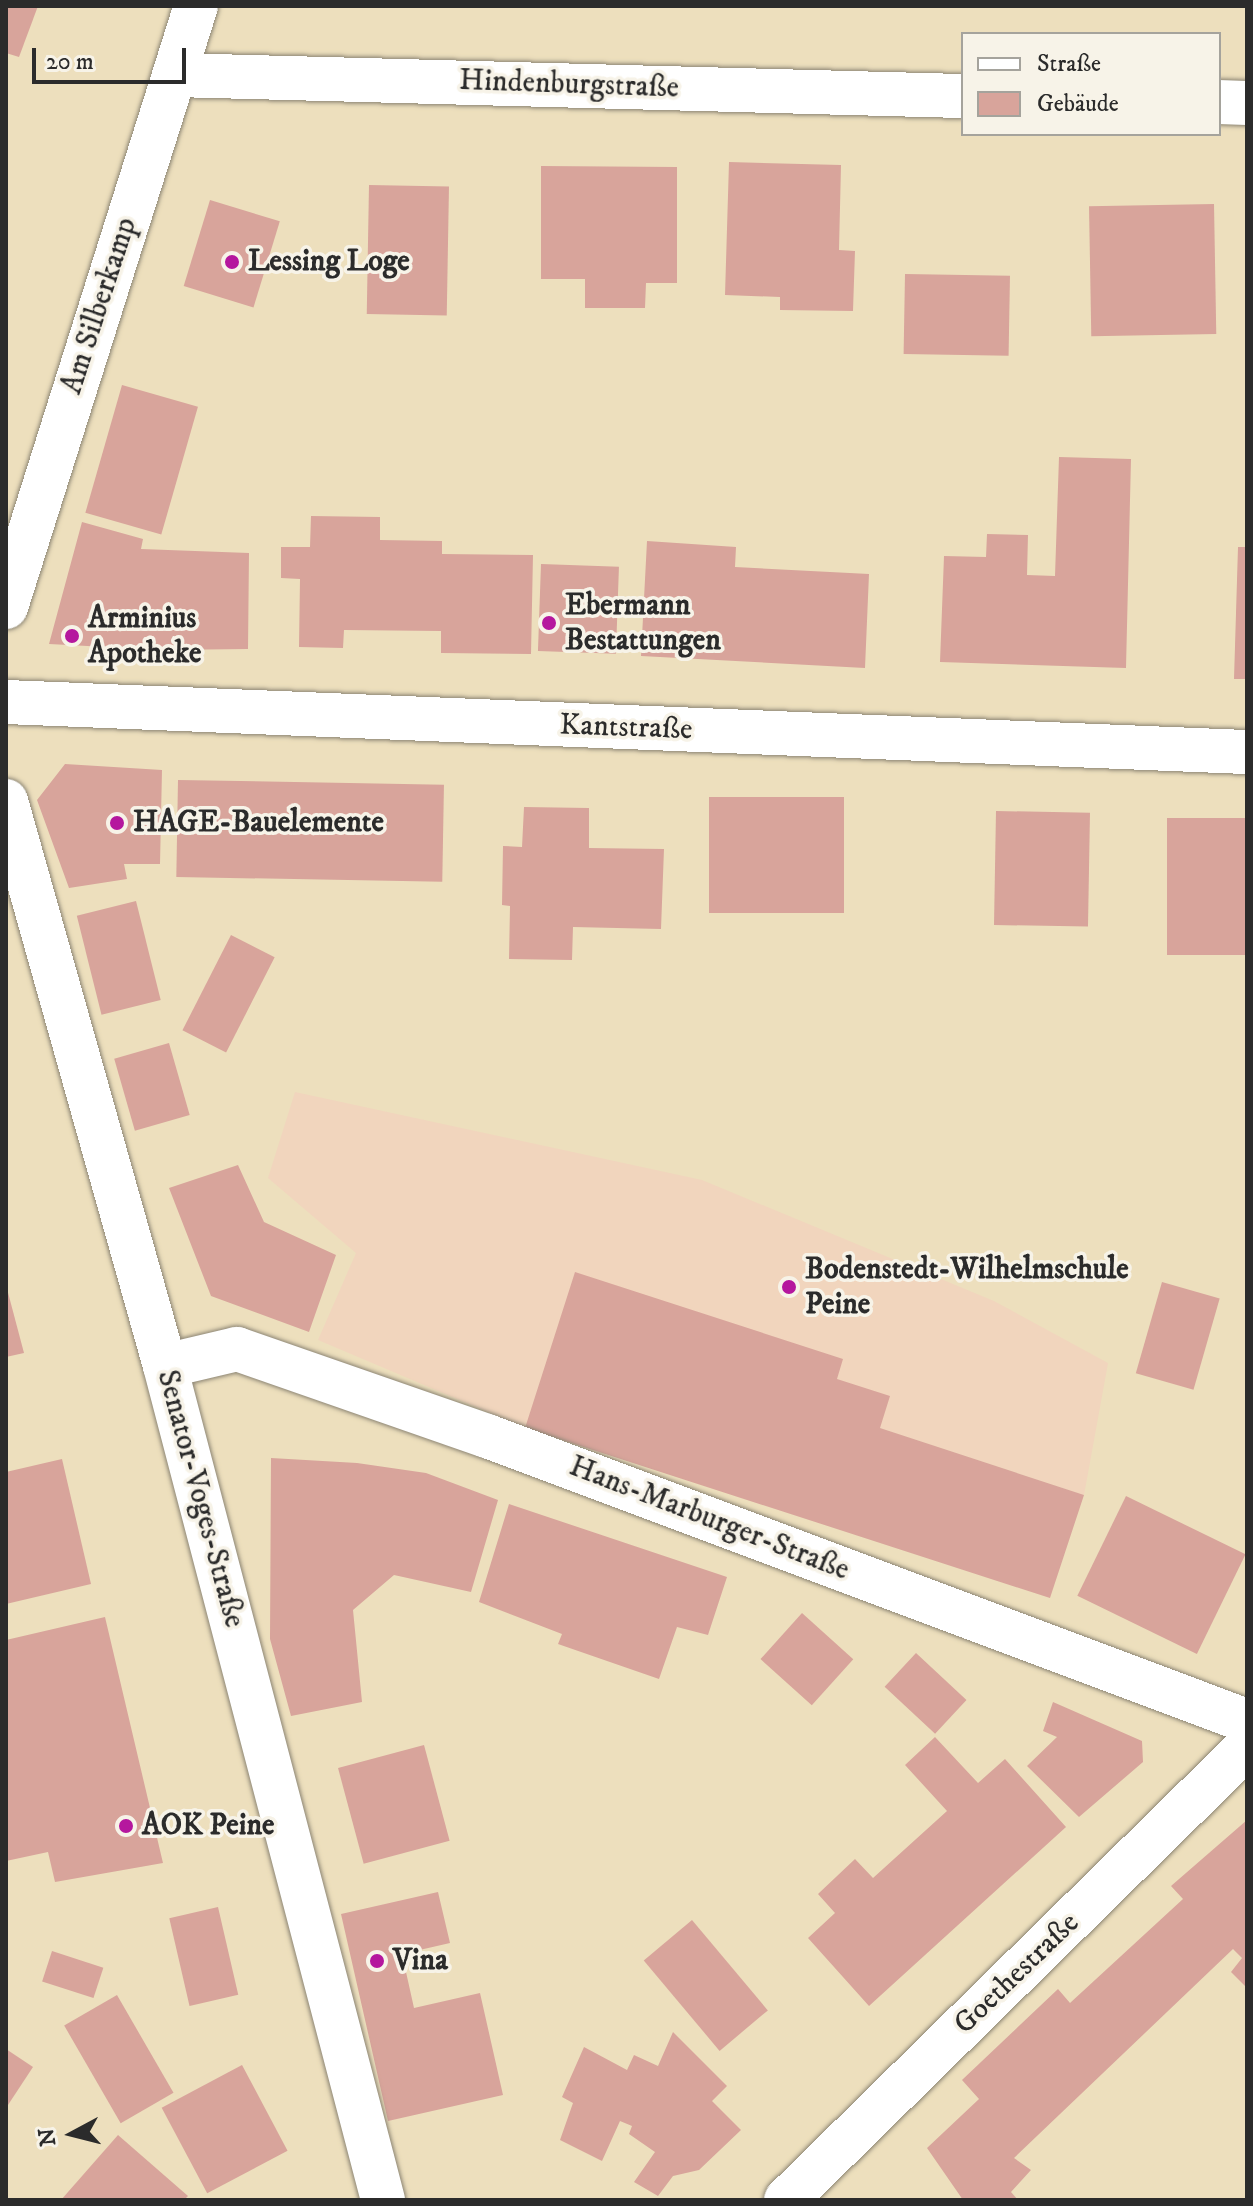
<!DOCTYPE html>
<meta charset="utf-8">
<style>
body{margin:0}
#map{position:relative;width:1253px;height:2206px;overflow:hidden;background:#eddfbd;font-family:"IM FELL DW Pica",serif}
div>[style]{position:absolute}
.built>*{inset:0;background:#f1d5bd}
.building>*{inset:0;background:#d8a49b;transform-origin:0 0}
.roads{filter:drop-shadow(0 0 2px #8c8574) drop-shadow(0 0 2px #8c8574)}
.minor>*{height:44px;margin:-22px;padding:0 22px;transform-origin:22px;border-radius:22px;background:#fff}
.dots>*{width:22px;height:22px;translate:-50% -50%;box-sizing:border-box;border:4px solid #f7f3e8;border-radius:50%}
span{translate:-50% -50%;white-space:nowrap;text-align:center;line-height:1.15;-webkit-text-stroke:7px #f7f3e8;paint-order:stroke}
.street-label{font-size:30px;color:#2b2b2b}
.poi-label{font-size:30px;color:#2b2b2b;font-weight:700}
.left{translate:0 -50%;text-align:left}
.frame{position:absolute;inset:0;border:8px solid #2b2b2b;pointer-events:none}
.legend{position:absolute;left:961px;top:32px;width:260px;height:104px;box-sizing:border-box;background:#f7f3e8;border:2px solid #a5a39c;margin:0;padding:10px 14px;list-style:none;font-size:24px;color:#2b2b2b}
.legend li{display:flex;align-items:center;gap:16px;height:40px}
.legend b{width:40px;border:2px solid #a5a39c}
.north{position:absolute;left:32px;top:2094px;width:80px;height:80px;-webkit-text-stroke:6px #f7f3e8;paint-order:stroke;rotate:263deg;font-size:22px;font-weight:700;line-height:32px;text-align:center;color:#2b2b2b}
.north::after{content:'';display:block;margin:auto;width:28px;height:36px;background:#2b2b2b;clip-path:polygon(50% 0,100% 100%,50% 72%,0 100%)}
.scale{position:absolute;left:32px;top:48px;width:154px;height:36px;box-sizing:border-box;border:4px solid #2b2b2b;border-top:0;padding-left:10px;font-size:24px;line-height:28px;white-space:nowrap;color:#2b2b2b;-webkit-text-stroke:6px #f7f3e8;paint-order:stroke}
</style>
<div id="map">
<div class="built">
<i style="clip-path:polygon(295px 1092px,702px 1180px,994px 1301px,1108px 1363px,1084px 1495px,880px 1428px,837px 1379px,842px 1359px,575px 1273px,525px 1428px,318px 1340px,356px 1253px,268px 1178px)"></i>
</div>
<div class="building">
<i style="clip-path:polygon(6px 6px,38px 6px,19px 57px,6px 53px)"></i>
<i style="clip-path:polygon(729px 162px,841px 165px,839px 250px,855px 251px,853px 311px,780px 310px,780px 297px,725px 295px)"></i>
<i style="clip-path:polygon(541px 166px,677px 167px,677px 283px,646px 283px,645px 308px,585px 308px,585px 279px,541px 279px)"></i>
<i style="left:369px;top:185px;width:80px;height:129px;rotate:1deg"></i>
<i style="left:210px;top:200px;width:73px;height:90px;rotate:17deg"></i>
<i style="left:1214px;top:204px;width:130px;height:125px;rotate:89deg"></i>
<i style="left:905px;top:274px;width:105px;height:80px;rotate:1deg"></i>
<i style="left:122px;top:385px;width:79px;height:133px;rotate:16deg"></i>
<i style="clip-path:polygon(1059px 457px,1131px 459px,1126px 668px,940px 662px,944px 556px,986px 557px,987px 534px,1028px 535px,1027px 575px,1055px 576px)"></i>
<i style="clip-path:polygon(311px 516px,380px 517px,380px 540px,442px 541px,442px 554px,533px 555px,531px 654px,441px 653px,441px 631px,344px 630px,343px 648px,299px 647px,300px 579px,281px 578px,281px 547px,310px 547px)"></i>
<i style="clip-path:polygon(82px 522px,143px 539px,141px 549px,249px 553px,248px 649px,164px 650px,49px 644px)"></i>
<i style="clip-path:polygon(647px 541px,736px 547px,735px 567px,869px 574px,865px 668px,641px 656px)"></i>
<i style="clip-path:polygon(1238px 547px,1247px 547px,1247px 679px,1234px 679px)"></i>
<i style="left:541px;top:564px;width:78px;height:87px;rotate:2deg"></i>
<i style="clip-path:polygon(65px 764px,162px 770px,160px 864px,124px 864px,127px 879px,69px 888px,37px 800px)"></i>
<i style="left:178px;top:780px;width:266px;height:97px;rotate:1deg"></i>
<i style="left:709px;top:797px;width:135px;height:116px"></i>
<i style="clip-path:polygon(524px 807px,589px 808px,589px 848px,664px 849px,661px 929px,573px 927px,572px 960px,509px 959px,510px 906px,502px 905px,503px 846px,522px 847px)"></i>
<i style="left:996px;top:811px;width:94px;height:114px;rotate:1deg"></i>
<i style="left:1167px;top:818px;width:80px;height:137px"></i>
<i style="left:136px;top:901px;width:102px;height:61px;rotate:76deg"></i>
<i style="left:231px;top:935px;width:49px;height:107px;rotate:27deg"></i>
<i style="left:169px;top:1043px;width:75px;height:57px;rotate:74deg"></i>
<i style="clip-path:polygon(238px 1165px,264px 1222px,336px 1255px,309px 1332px,211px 1296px,169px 1188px)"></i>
<i style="clip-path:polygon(575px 1272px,843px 1359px,837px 1379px,890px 1396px,880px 1428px,1084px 1495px,1050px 1598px,525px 1428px)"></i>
<i style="left:1162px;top:1282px;width:60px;height:95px;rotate:16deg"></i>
<i style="clip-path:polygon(6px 1285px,24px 1353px,6px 1357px)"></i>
<i style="clip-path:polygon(271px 1458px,357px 1463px,426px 1473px,498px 1500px,471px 1592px,394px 1575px,353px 1610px,362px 1702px,291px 1716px,270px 1639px)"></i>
<i style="clip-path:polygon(62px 1459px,91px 1584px,6px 1604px,6px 1472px)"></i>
<i style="left:1126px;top:1496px;width:133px;height:111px;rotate:26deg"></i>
<i style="clip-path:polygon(509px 1504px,727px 1577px,708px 1635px,677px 1627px,659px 1679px,558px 1644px,562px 1634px,479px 1602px)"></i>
<i style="left:802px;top:1613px;width:69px;height:62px;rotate:42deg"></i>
<i style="clip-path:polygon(105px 1617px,163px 1863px,55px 1882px,48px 1852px,6px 1861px,6px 1640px)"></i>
<i style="left:916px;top:1653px;width:69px;height:46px;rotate:43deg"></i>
<i style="clip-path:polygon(1053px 1702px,1142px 1741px,1143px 1762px,1079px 1817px,1027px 1766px,1057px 1737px,1043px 1731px)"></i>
<i style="clip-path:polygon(935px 1737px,978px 1783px,1005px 1759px,1066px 1827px,869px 2006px,808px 1938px,835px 1913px,818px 1894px,855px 1859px,873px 1878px,947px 1811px,905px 1765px)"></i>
<i style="left:424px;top:1745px;width:99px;height:89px;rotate:75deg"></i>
<i style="clip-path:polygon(1247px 1820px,1247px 1988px,1231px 1972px,1242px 1958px,1233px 1949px,1014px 2158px,1031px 2170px,1011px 2192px,1018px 2200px,963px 2200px,927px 2148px,979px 2099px,962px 2080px,1058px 1989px,1070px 2003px,1183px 1899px,1171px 1886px)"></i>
<i style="clip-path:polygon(438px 1892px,450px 1943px,402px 1954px,414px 2008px,480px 1993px,503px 2095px,388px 2121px,341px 1914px)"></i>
<i style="left:218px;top:1907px;width:90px;height:50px;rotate:77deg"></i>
<i style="left:692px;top:1920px;width:118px;height:63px;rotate:50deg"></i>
<i style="left:52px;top:1951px;width:54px;height:32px;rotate:18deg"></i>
<i style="left:117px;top:1995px;width:113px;height:61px;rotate:60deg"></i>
<i style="clip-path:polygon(673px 2032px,727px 2086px,712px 2101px,741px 2130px,699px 2170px,673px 2176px,658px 2196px,634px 2182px,655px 2152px,629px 2134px,632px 2126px,620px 2121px,602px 2161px,560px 2140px,573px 2103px,562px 2097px,584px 2047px,627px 2070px,634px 2055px,658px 2066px)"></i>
<i style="clip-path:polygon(6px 2049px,33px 2067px,6px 2108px)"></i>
<i style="left:242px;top:2065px;width:97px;height:91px;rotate:62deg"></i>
<i style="clip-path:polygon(118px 2135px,188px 2196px,184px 2200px,61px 2200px)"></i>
</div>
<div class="roads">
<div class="minor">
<i style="left:175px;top:75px;width:788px;rotate:1.53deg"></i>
<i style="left:1219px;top:102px;width:28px;rotate:2deg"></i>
<i style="left:6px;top:607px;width:630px;rotate:-72.46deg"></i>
<i style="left:6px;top:702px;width:1242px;rotate:2.31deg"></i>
<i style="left:6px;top:801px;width:587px;rotate:74.28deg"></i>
<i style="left:165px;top:1366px;width:862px;rotate:75.35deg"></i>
<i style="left:165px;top:1366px;width:74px;rotate:-13.3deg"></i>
<i style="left:237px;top:1349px;width:265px;rotate:19.2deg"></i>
<i style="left:487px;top:1436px;width:812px;rotate:20.56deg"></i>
<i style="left:786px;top:2200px;width:646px;rotate:-44.5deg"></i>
</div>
</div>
<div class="dots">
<i style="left:232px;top:262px;background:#b5179e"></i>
<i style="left:549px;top:623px;background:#b5179e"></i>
<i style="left:72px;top:636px;background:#b5179e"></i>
<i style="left:117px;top:823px;background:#b5179e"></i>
<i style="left:789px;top:1287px;background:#b5179e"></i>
<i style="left:126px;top:1826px;background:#b5179e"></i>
<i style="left:377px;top:1961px;background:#b5179e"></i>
</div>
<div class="street-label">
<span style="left:569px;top:85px;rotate:2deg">Hindenburgstraße</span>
<span style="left:100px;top:306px;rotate:-72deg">Am Silberkamp</span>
<span style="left:626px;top:728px;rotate:2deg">Kantstraße</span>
<span style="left:200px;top:1499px;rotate:75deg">Senator-Voges-Straße</span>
<span style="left:709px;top:1519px;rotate:21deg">Hans-Marburger-Straße</span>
<span style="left:1017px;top:1974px;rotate:-44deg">Goethestraße</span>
</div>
<div class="poi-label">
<span class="left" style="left:248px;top:262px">Lessing Loge</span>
<span class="left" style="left:565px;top:623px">Ebermann<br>Bestattungen</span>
<span class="left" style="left:88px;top:636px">Arminius<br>Apotheke</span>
<span class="left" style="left:133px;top:823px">HAGE-Bauelemente</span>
<span class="left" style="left:805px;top:1287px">Bodenstedt-Wilhelmschule<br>Peine</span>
<span class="left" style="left:142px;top:1826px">AOK Peine</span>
<span class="left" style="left:393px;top:1961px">Vina</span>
</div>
<div class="frame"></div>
<ul class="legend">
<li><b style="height:10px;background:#fff"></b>Straße</li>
<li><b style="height:22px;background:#d8a49b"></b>Gebäude</li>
</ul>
<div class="north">N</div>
<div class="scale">20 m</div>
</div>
